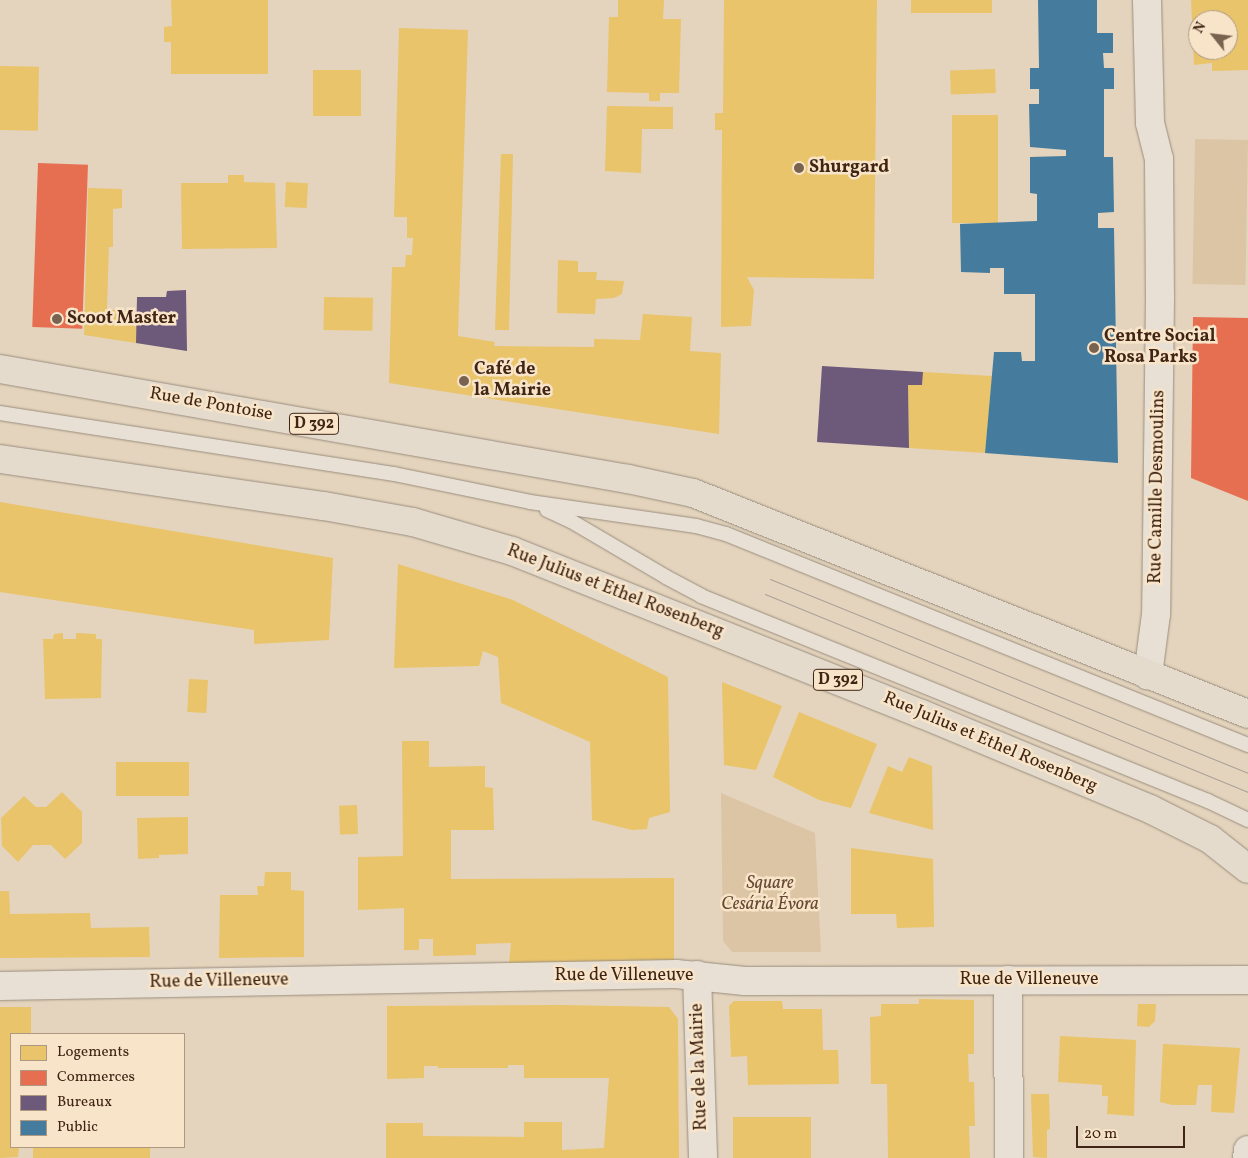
<!DOCTYPE html>
<meta charset="utf-8">
<style>
body{margin:0}
#map{position:relative;width:1248px;height:1158px;overflow:hidden;background:#e4d4bd;font-family:Vollkorn,serif}
div>[style]{position:absolute}
.green>*{inset:0;background:#dcc5a5;transform-origin:0 0}
.homes>*{inset:0;background:#e9c46a;transform-origin:0 0}
.shops>*{inset:0;background:#e76f51;transform-origin:0 0}
.offices>*{inset:0;background:#6d597a}
.public>*{inset:0;background:#457b9d}
.roads{filter:drop-shadow(0 0 1px #9a8d7e) drop-shadow(0 0 1px #9a8d7e)}
.service>*{height:14px;margin:-7px;padding:0 7px;transform-origin:7px;border-radius:7px;background:#e8e0d4}
.minor>*{height:28px;margin:-14px;padding:0 14px;transform-origin:14px;border-radius:14px;background:#e8e0d4}
.primary>*{height:28px;margin:-14px;padding:0 14px;transform-origin:14px;border-radius:14px;background:#e4dbcd}
.tram>*{height:1px;margin:-0.5px;padding:0 0.5px;transform-origin:0.5px;border-radius:0.5px;background:#a9a197}
.dots>*{width:14px;height:14px;translate:-50% -50%;box-sizing:border-box;border:2px solid #f8e5c9;border-radius:50%}
span{translate:-50% -50%;white-space:nowrap;text-align:center;line-height:1.15;-webkit-text-stroke:5px #f8e5c9;paint-order:stroke}
.shield-label span{padding:1px 4px;background:#f8e5c9;border:1px solid;border-radius:4px;-webkit-text-stroke-width:0}
.shield-label{font-size:16px;color:#402515;font-weight:700}
.poi-label{font-size:18px;color:#402515;font-weight:700}
.left{translate:0 -50%;text-align:left}
.street-label{font-size:18px;color:#402515}
.park-label{font-size:18px;color:#664a34;font-style:italic}
.legend{position:absolute;left:10px;top:1033px;width:175px;height:115px;box-sizing:border-box;background:#f8e5c9;border:1px solid #ae9881;margin:0;padding:6px 9px;list-style:none;font-size:15px;color:#402515}
.legend li{display:flex;align-items:center;gap:10px;height:25px}
.legend b{width:25px;border:1px solid #ae9881}
.north{position:absolute;left:1188px;top:10px;width:50px;height:50px;box-sizing:border-box;background:#f8e5c9;border:1px solid #ae9881;border-radius:50%;rotate:299deg;font-size:14px;font-weight:700;line-height:20px;text-align:center;color:#402515}
.north::after{content:'';display:block;margin:auto;width:18px;height:22px;background:#796250;clip-path:polygon(50% 0,100% 100%,50% 72%,0 100%)}
.scale{position:absolute;left:1076px;top:1126px;width:109px;height:22px;box-sizing:border-box;border:2px solid #402515;border-top:0;padding-left:6px;font-size:15px;line-height:18px;white-space:nowrap;color:#402515;-webkit-text-stroke:4px #f8e5c9;paint-order:stroke}
</style>
<div id="map">
<div class="green">
<i style="left:1195px;top:139px;width:53px;height:145px;rotate:1deg"></i>
<i style="clip-path:polygon(721px 793px,815px 833px,821px 952px,732px 952px,723px 941px)"></i>
</div>
<div class="homes">
<i style="clip-path:polygon(171px 0,268px 0,268px 74px,171px 74px,171px 42px,164px 42px,164px 27px,172px 26px)"></i>
<i style="clip-path:polygon(618px 0,664px 0,663px 19px,681px 19px,679px 93px,660px 93px,660px 101px,649px 101px,649px 93px,607px 92px,609px 17px,618px 17px)"></i>
<i style="clip-path:polygon(724px 0,877px 0,874px 279px,747px 277px,754px 290px,751px 326px,721px 327px,722px 130px,715px 130px,715px 113px,723px 113px)"></i>
<i style="left:911px;top:0;width:81px;height:13px"></i>
<i style="clip-path:polygon(evenodd,1191px 0,1248px 0,1248px 70px,1212px 71px,1212px 63px,1194px 65px,1191px 0,1198px 20px,1228px 20px,1228px 50px,1198px 50px,1198px 20px)"></i>
<i style="clip-path:polygon(399px 28px,468px 30px,458px 336px,495px 342px,494px 346px,594px 347px,594px 339px,640px 340px,643px 314px,692px 317px,690px 351px,721px 353px,719px 434px,389px 383px,392px 267px,405px 267px,406px 255px,412px 255px,413px 238px,407px 238px,407px 217px,394px 217px)"></i>
<i style="left:0;top:66px;width:39px;height:64px;rotate:1deg"></i>
<i style="left:995px;top:69px;width:24px;height:45px;rotate:88deg"></i>
<i style="left:313px;top:70px;width:48px;height:46px"></i>
<i style="clip-path:polygon(607px 106px,673px 107px,673px 129px,642px 129px,641px 173px,605px 171px)"></i>
<i style="left:952px;top:115px;width:46px;height:108px"></i>
<i style="clip-path:polygon(501px 154px,513px 154px,509px 330px,495px 330px)"></i>
<i style="clip-path:polygon(228px 175px,244px 175px,244px 182px,275px 183px,277px 248px,182px 249px,181px 183px,228px 183px)"></i>
<i style="left:286px;top:182px;width:22px;height:25px;rotate:3deg"></i>
<i style="clip-path:polygon(88px 188px,122px 189px,122px 208px,113px 209px,113px 247px,109px 247px,107px 309px,137px 313px,136px 343px,84px 335px)"></i>
<i style="clip-path:polygon(558px 260px,578px 261px,578px 272px,597px 272px,596px 280px,624px 281px,622px 294px,614px 298px,596px 299px,595px 314px,557px 313px)"></i>
<i style="left:324px;top:297px;width:49px;height:33px;rotate:1deg"></i>
<i style="clip-path:polygon(923px 372px,992px 376px,985px 453px,909px 448px,908px 385px,922px 385px)"></i>
<i style="clip-path:polygon(0 502px,333px 558px,329px 640px,254px 644px,254px 630px,0 592px)"></i>
<i style="clip-path:polygon(398px 564px,513px 600px,668px 677px,670px 812px,649px 818px,647px 829px,632px 830px,592px 820px,590px 742px,501px 703px,498px 657px,483px 651px,479px 666px,394px 668px)"></i>
<i style="clip-path:polygon(63px 633px,63px 639px,76px 639px,76px 633px,96px 634px,96px 639px,102px 639px,101px 698px,45px 699px,43px 639px,53px 639px,54px 634px)"></i>
<i style="left:189px;top:679px;width:19px;height:33px;rotate:3deg"></i>
<i style="clip-path:polygon(722px 682px,782px 706px,756px 770px,724px 765px)"></i>
<i style="clip-path:polygon(799px 712px,877px 744px,851px 808px,819px 800px,773px 777px)"></i>
<i style="clip-path:polygon(402px 741px,429px 741px,429px 767px,485px 766px,485px 787px,493px 788px,494px 830px,451px 830px,451px 879px,674px 878px,674px 965px,509px 963px,511px 943px,476px 944px,476px 955px,433px 956px,433px 939px,419px 939px,419px 950px,404px 950px,404px 908px,358px 910px,358px 857px,403px 856px)"></i>
<i style="clip-path:polygon(909px 757px,932px 766px,933px 830px,869px 813px,888px 766px,902px 772px)"></i>
<i style="left:116px;top:762px;width:73px;height:34px"></i>
<i style="clip-path:polygon(62px 792px,82px 812px,82px 843px,65px 859px,51px 845px,33px 845px,18px 862px,2px 846px,1px 818px,24px 796px,36px 807px,46px 807px)"></i>
<i style="left:357px;top:805px;width:29px;height:18px;rotate:88deg"></i>
<i style="clip-path:polygon(188px 817px,188px 854px,159px 855px,159px 858px,138px 859px,137px 818px)"></i>
<i style="clip-path:polygon(851px 848px,933px 859px,934px 927px,897px 928px,896px 914px,851px 914px)"></i>
<i style="clip-path:polygon(265px 872px,291px 872px,291px 890px,304px 891px,304px 957px,219px 958px,220px 895px,258px 895px,257px 886px,264px 886px)"></i>
<i style="clip-path:polygon(0 891px,9px 891px,10px 914px,90px 913px,91px 928px,149px 927px,150px 957px,0 958px)"></i>
<i style="clip-path:polygon(919px 999px,974px 1000px,974px 1054px,968px 1054px,969px 1082px,974px 1082px,975px 1126px,969px 1126px,970px 1158px,888px 1158px,887px 1084px,871px 1084px,870px 1017px,881px 1016px,881px 1004px,919px 1004px)"></i>
<i style="clip-path:polygon(734px 1001px,782px 1001px,783px 1009px,822px 1009px,823px 1050px,838px 1050px,839px 1084px,748px 1085px,747px 1056px,731px 1057px,729px 1006px)"></i>
<i style="clip-path:polygon(1138px 1004px,1156px 1004px,1155px 1021px,1149px 1027px,1137px 1026px)"></i>
<i style="clip-path:polygon(561px 1005px,669px 1007px,678px 1019px,679px 1158px,386px 1158px,386px 1123px,423px 1123px,423px 1136px,524px 1137px,524px 1122px,562px 1122px,562px 1150px,604px 1148px,609px 1078px,524px 1078px,524px 1065px,508px 1065px,508px 1068px,438px 1068px,438px 1066px,424px 1066px,424px 1078px,387px 1079px,387px 1006px)"></i>
<i style="clip-path:polygon(0 1007px,31px 1007px,31px 1034px,11px 1034px,11px 1147px,19px 1147px,18px 1157px,0 1158px)"></i>
<i style="clip-path:polygon(1060px 1036px,1136px 1040px,1134px 1116px,1107px 1114px,1108px 1096px,1102px 1096px,1102px 1085px,1058px 1082px)"></i>
<i style="clip-path:polygon(1163px 1044px,1240px 1048px,1234px 1113px,1211px 1112px,1212px 1085px,1198px 1085px,1196px 1105px,1172px 1105px,1160px 1102px)"></i>
<i style="clip-path:polygon(1031px 1094px,1049px 1094px,1050px 1129px,1047px 1130px,1047px 1158px,1033px 1157px)"></i>
<i style="left:811px;top:1117px;width:41px;height:78px;rotate:90deg"></i>
<i style="left:33px;top:1147px;width:117px;height:11px"></i>
</div>
<div class="shops">
<i style="left:38px;top:163px;width:50px;height:164px;rotate:2deg"></i>
<i style="clip-path:polygon(1193px 317px,1248px 318px,1248px 501px,1191px 478px)"></i>
</div>
<div class="offices">
<i style="clip-path:polygon(186px 290px,187px 351px,136px 343px,137px 297px,166px 297px,167px 291px)"></i>
<i style="clip-path:polygon(822px 366px,923px 372px,922px 385px,908px 385px,909px 448px,817px 442px)"></i>
</div>
<div class="public">
<i style="clip-path:polygon(1038px 0,1097px 0,1097px 33px,1113px 33px,1113px 53px,1103px 53px,1104px 68px,1114px 68px,1114px 89px,1104px 89px,1104px 157px,1113px 157px,1114px 212px,1098px 213px,1098px 228px,1114px 228px,1118px 463px,985px 453px,994px 352px,1021px 352px,1022px 361px,1035px 361px,1035px 294px,1004px 294px,1004px 268px,990px 268px,990px 273px,961px 272px,960px 224px,1037px 221px,1037px 194px,1030px 193px,1030px 157px,1066px 156px,1066px 150px,1030px 147px,1029px 104px,1039px 104px,1039px 89px,1030px 89px,1030px 68px,1039px 68px)"></i>
</div>
<div class="roads">
<div class="service">
<i style="left:0;top:413px;width:399px;rotate:8.8deg"></i>
<i style="left:394px;top:474px;width:139px;rotate:11.6deg"></i>
<i style="left:530px;top:502px;width:168px;rotate:8.2deg"></i>
<i style="left:696px;top:526px;width:31px;rotate:15deg"></i>
<i style="left:726px;top:534px;width:563px;rotate:22.01deg"></i>
<i style="left:547px;top:510px;width:26px;rotate:25deg"></i>
<i style="left:571px;top:521px;width:110px;rotate:30.5deg"></i>
<i style="left:666px;top:577px;width:40px;rotate:28deg"></i>
<i style="left:701px;top:596px;width:547px;rotate:22.02deg"></i>
<i style="left:1208px;top:801px;width:44px;rotate:25.4deg"></i>
</div>
<div class="minor">
<i style="left:1147px;top:0;width:123px;rotate:88.6deg"></i>
<i style="left:1150px;top:123px;width:37px;rotate:76deg"></i>
<i style="left:1159px;top:159px;width:138px;rotate:89.6deg"></i>
<i style="left:1160px;top:297px;width:317px;rotate:90.7deg"></i>
<i style="left:1156px;top:614px;width:62px;rotate:97.5deg"></i>
<i style="left:697px;top:975px;width:183px;rotate:88.1deg"></i>
<i style="left:1008px;top:980px;width:178px;rotate:89.7deg"></i>
<i style="left:0;top:986px;width:676px;rotate:-1.02deg"></i>
<i style="left:676px;top:974px;width:69px;rotate:5.8deg"></i>
<i style="left:745px;top:981px;width:503px;rotate:-0.11deg"></i>
<i style="left:1247px;top:1158px;width:8px;rotate:-83deg"></i>
</div>
<div class="primary">
<i style="left:0;top:369px;width:638px;rotate:9.94deg"></i>
<i style="left:628px;top:479px;width:66px;rotate:12.2deg"></i>
<i style="left:693px;top:493px;width:597px;rotate:21.71deg"></i>
<i style="left:0;top:459px;width:327px;rotate:8.3deg"></i>
<i style="left:324px;top:506px;width:90px;rotate:10.2deg"></i>
<i style="left:413px;top:522px;width:103px;rotate:16.3deg"></i>
<i style="left:512px;top:551px;width:441px;rotate:21.7deg"></i>
<i style="left:922px;top:714px;width:247px;rotate:22.6deg"></i>
<i style="left:1150px;top:809px;width:67px;rotate:26.6deg"></i>
<i style="left:1210px;top:839px;width:48px;rotate:38.3deg"></i>
</div>
</div>
<div class="tram">
<i style="left:770px;top:579px;width:516px;rotate:22.09deg"></i>
<i style="left:765px;top:594px;width:522px;rotate:22.29deg"></i>
</div>
<div class="dots">
<i style="left:799px;top:168px;background:#796250"></i>
<i style="left:57px;top:319px;background:#796250"></i>
<i style="left:1094px;top:348px;background:#796250"></i>
<i style="left:464px;top:381px;background:#796250"></i>
</div>
<div class="shield-label">
<span style="left:314px;top:424px">D 392</span>
<span style="left:838px;top:680px">D 392</span>
</div>
<div class="poi-label">
<span class="left" style="left:809px;top:168px">Shurgard</span>
<span class="left" style="left:67px;top:319px">Scoot Master</span>
<span class="left" style="left:1104px;top:348px">Centre Social<br>Rosa Parks</span>
<span class="left" style="left:474px;top:381px">Café de<br>la Mairie</span>
</div>
<div class="street-label">
<span style="left:211px;top:405px;rotate:10deg">Rue de Pontoise</span>
<span style="left:1158px;top:487px;rotate:-89deg">Rue Camille Desmoulins</span>
<span style="left:615px;top:592px;rotate:21deg">Rue Julius et Ethel Rosenberg</span>
<span style="left:990px;top:743px;rotate:23deg">Rue Julius et Ethel Rosenberg</span>
<span style="left:624px;top:976px">Rue de Villeneuve</span>
<span style="left:1029px;top:980px">Rue de Villeneuve</span>
<span style="left:219px;top:982px;rotate:-1deg">Rue de Villeneuve</span>
<span style="left:700px;top:1067px;rotate:-92deg">Rue de la Mairie</span>
</div>
<div class="park-label">
<span style="left:770px;top:895px">Square<br>Cesária Évora</span>
</div>
<ul class="legend">
<li><b style="height:14px;background:#e9c46a"></b>Logements</li>
<li><b style="height:14px;background:#e76f51"></b>Commerces</li>
<li><b style="height:14px;background:#6d597a"></b>Bureaux</li>
<li><b style="height:14px;background:#457b9d"></b>Public</li>
</ul>
<div class="north">N</div>
<div class="scale">20 m</div>
</div>
